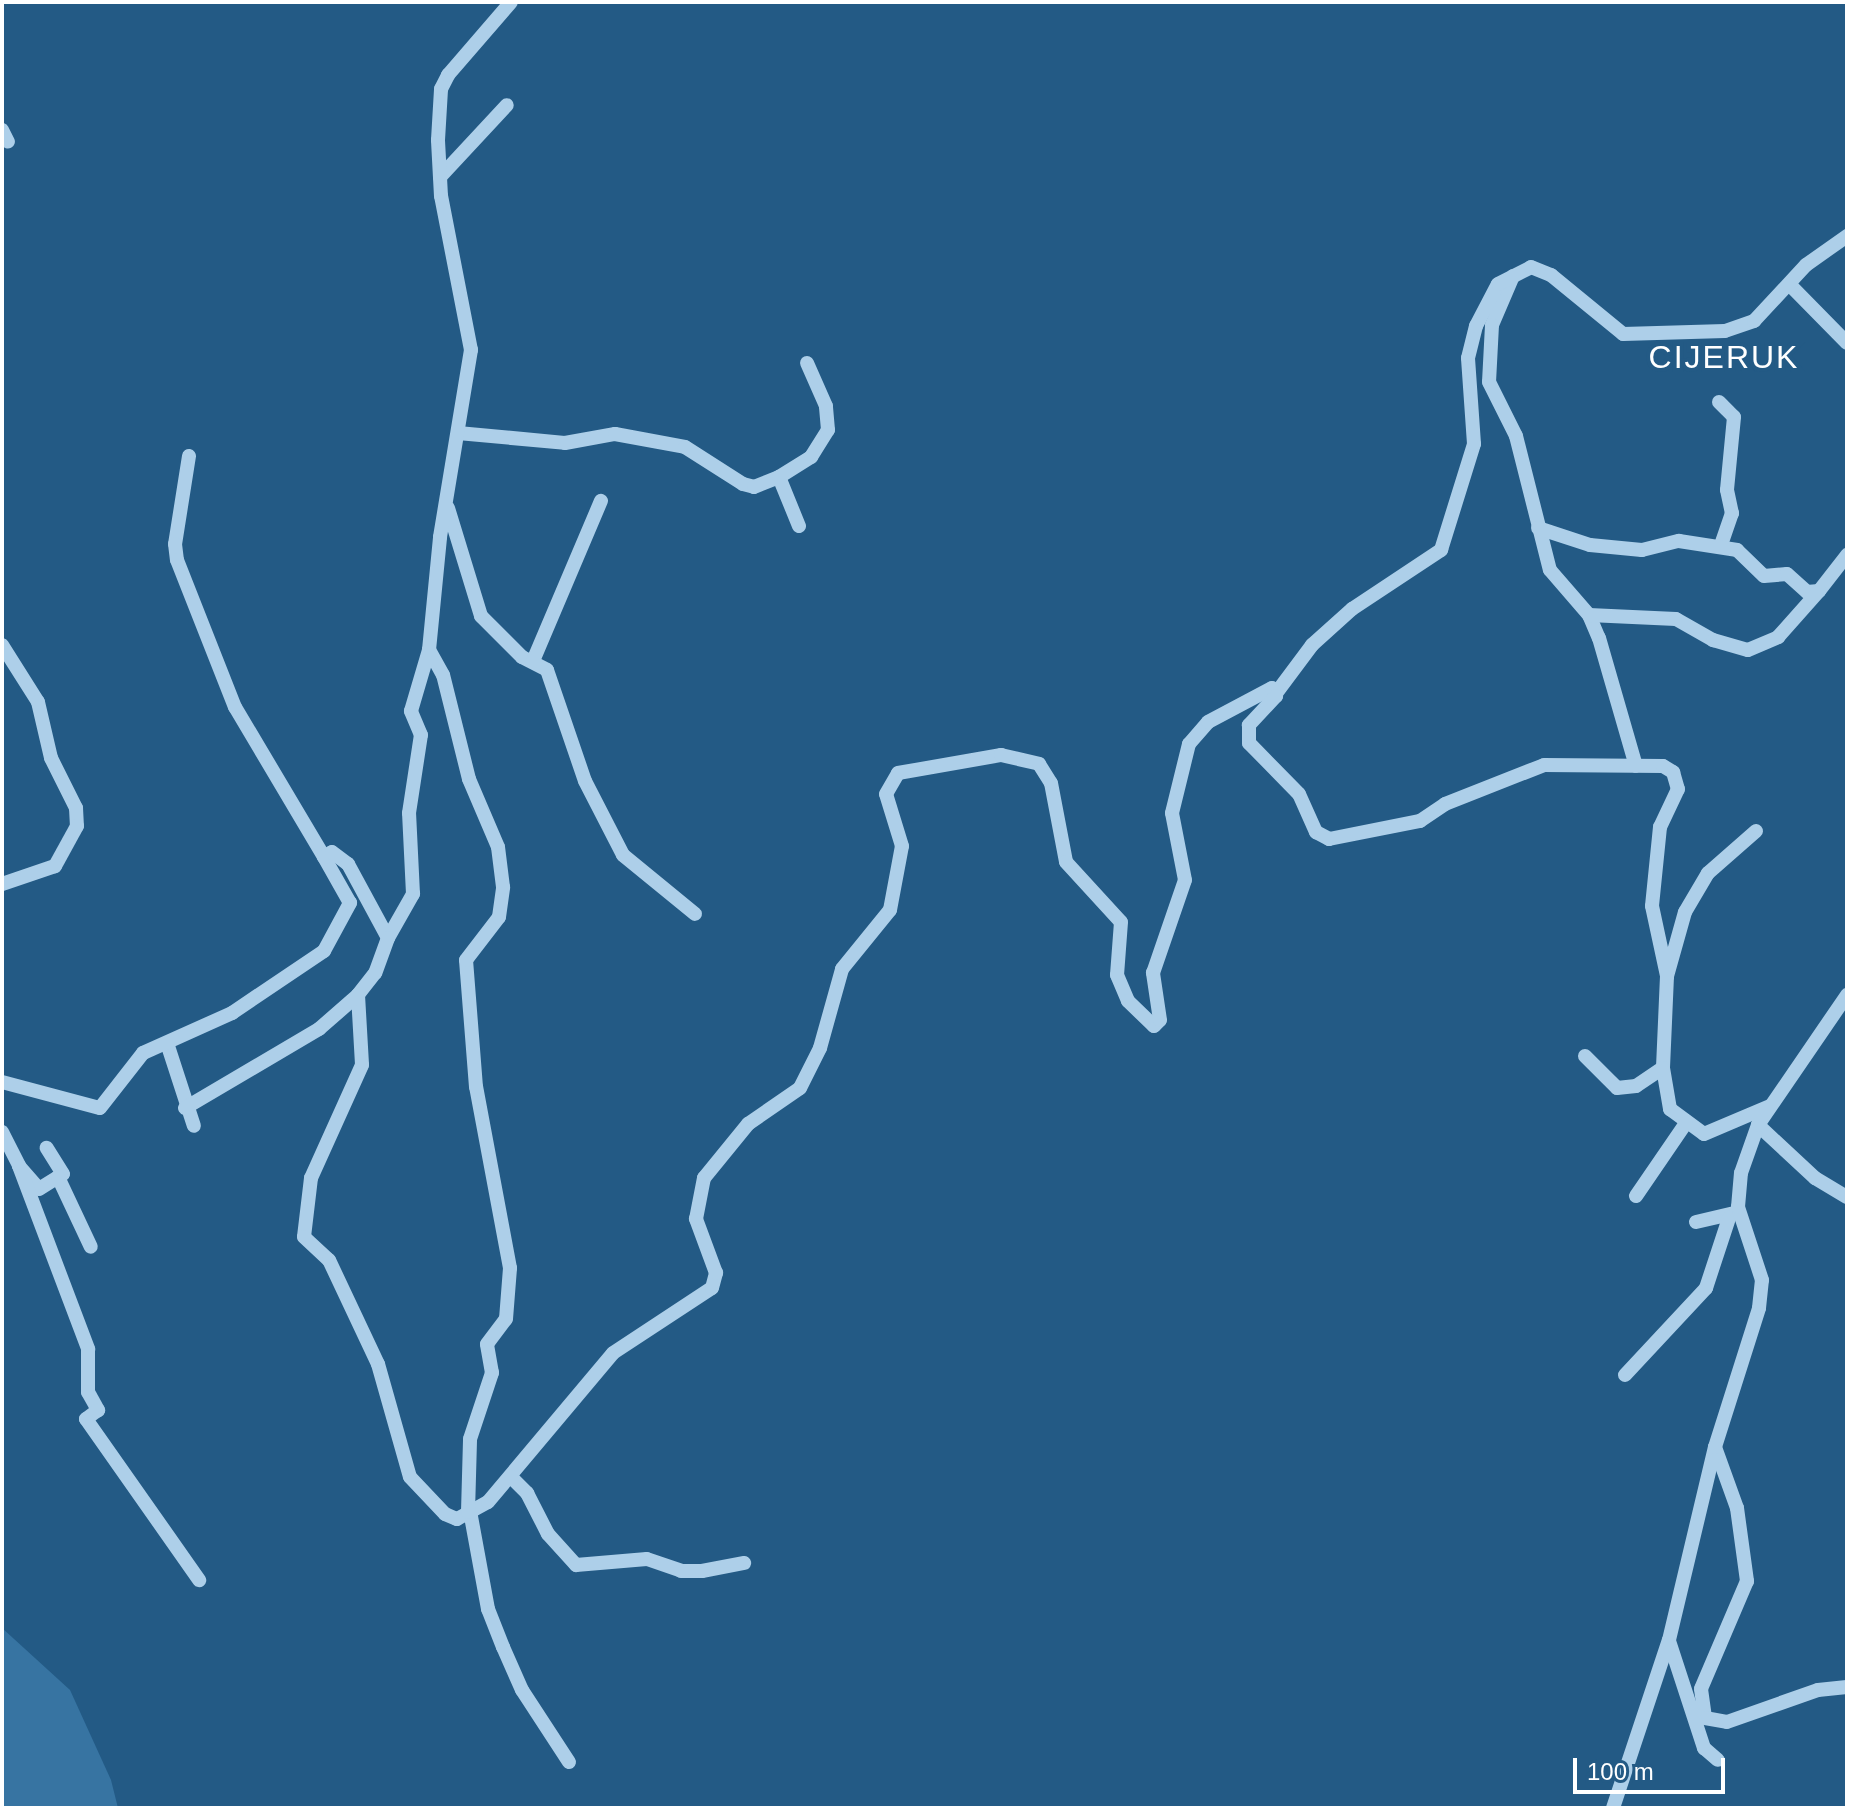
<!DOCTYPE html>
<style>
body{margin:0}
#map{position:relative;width:1849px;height:1810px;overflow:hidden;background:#235a85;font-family:Arial,sans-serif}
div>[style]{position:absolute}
.green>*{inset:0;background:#3774a2}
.minor>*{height:14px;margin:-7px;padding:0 7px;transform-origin:7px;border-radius:7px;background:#adcfe9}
span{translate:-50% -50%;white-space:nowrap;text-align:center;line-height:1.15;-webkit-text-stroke:8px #235a85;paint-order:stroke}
.quarter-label{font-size:32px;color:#fff;letter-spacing:2px}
.frame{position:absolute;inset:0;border:4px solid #fff;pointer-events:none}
.scale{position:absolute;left:1573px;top:1758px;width:152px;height:36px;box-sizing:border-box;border:4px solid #fff;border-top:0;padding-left:10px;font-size:24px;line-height:28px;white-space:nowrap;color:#fff;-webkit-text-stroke:6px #235a85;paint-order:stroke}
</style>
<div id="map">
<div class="green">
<i style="clip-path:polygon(2px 1628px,70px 1690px,111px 1780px,118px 1808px,2px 1808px)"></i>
</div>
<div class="minor">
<i style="left:2px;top:130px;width:13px;rotate:63deg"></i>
<i style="left:440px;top:177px;width:98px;rotate:-47.1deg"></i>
<i style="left:1513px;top:276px;width:53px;rotate:113.2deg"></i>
<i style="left:1492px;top:325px;width:57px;rotate:93deg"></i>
<i style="left:1489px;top:382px;width:60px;rotate:63.4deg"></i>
<i style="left:1516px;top:436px;width:138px;rotate:75.8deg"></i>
<i style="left:1550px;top:570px;width:60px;rotate:49.1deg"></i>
<i style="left:1589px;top:615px;width:25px;rotate:67deg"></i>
<i style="left:1599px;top:638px;width:133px;rotate:73.9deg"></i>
<i style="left:1790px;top:285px;width:81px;rotate:45.5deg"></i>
<i style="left:1719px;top:402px;width:21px;rotate:45deg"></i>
<i style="left:1734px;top:417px;width:73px;rotate:95.5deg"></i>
<i style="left:1727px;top:490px;width:24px;rotate:78deg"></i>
<i style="left:1732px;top:513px;width:36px;rotate:109deg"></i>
<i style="left:458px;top:433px;width:107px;rotate:5.3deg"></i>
<i style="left:565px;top:443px;width:51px;rotate:-10.2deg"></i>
<i style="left:615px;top:434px;width:71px;rotate:10.5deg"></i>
<i style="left:685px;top:447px;width:69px;rotate:32.5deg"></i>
<i style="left:743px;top:484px;width:11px;rotate:15deg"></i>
<i style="left:754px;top:487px;width:27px;rotate:-22deg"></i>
<i style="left:779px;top:477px;width:53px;rotate:67.8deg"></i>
<i style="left:189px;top:456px;width:89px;rotate:99deg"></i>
<i style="left:175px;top:544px;width:16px;rotate:83deg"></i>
<i style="left:177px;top:560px;width:158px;rotate:68.5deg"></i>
<i style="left:235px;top:707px;width:174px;rotate:59.3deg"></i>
<i style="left:779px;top:477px;width:38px;rotate:-32deg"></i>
<i style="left:811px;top:457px;width:32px;rotate:-58deg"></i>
<i style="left:828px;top:430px;width:24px;rotate:-95deg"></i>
<i style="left:826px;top:406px;width:47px;rotate:-113.8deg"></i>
<i style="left:448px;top:508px;width:113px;rotate:73deg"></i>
<i style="left:481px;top:616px;width:58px;rotate:45deg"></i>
<i style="left:522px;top:657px;width:28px;rotate:27deg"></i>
<i style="left:547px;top:670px;width:117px;rotate:71.1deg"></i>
<i style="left:585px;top:781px;width:83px;rotate:62.8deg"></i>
<i style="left:623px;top:855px;width:93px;rotate:39.3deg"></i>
<i style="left:1538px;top:528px;width:55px;rotate:18.1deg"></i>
<i style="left:1590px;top:545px;width:52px;rotate:5.5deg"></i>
<i style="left:1642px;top:550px;width:38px;rotate:-14deg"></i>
<i style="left:1679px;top:541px;width:59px;rotate:8.8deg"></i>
<i style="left:1737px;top:550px;width:37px;rotate:44deg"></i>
<i style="left:1764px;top:576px;width:23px;rotate:-5deg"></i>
<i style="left:1787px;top:574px;width:27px;rotate:42deg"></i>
<i style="left:1807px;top:592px;width:12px;rotate:-5deg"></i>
<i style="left:1819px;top:591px;width:46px;rotate:-52.1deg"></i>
<i style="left:1589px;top:615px;width:87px;rotate:2.6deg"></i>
<i style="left:1676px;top:619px;width:43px;rotate:29.6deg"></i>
<i style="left:1713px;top:640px;width:36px;rotate:16deg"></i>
<i style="left:1748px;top:650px;width:33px;rotate:-23deg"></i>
<i style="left:1778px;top:637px;width:62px;rotate:-48.3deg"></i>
<i style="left:2px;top:645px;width:67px;rotate:57.7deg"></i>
<i style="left:38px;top:702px;width:57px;rotate:76.9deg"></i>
<i style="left:51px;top:758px;width:56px;rotate:63.4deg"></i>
<i style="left:76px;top:808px;width:18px;rotate:87deg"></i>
<i style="left:77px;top:826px;width:46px;rotate:118.8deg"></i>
<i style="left:55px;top:866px;width:56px;rotate:161.2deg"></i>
<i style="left:533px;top:661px;width:174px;rotate:-67deg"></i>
<i style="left:1277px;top:692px;width:59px;rotate:-53.3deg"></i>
<i style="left:1312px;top:645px;width:54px;rotate:-42deg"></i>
<i style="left:1352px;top:609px;width:107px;rotate:-33.5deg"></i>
<i style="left:1441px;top:550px;width:111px;rotate:-72.7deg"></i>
<i style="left:1474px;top:444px;width:86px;rotate:-94deg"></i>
<i style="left:1468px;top:358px;width:33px;rotate:-76deg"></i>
<i style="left:1476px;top:326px;width:47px;rotate:-62.4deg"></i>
<i style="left:1498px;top:284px;width:37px;rotate:-27deg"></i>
<i style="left:1531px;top:267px;width:22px;rotate:22deg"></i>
<i style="left:1551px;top:275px;width:93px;rotate:39.3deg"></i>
<i style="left:1623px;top:334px;width:102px;rotate:-1.7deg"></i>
<i style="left:1725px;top:331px;width:31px;rotate:-19deg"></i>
<i style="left:1754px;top:321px;width:76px;rotate:-47.1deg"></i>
<i style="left:1806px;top:265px;width:50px;rotate:-35.3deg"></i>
<i style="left:1756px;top:831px;width:64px;rotate:138.8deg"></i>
<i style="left:1708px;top:873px;width:45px;rotate:120.5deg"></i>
<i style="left:1685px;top:912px;width:66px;rotate:105.7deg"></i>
<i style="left:1667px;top:976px;width:92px;rotate:92.5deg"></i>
<i style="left:1663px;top:1068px;width:42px;rotate:80.3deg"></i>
<i style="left:1670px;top:1109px;width:42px;rotate:36.3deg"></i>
<i style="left:1704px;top:1134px;width:72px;rotate:-23deg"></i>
<i style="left:388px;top:938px;width:51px;rotate:-60.4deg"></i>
<i style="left:413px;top:894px;width:81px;rotate:-92.8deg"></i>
<i style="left:409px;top:813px;width:79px;rotate:-81.3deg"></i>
<i style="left:421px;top:735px;width:26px;rotate:-113deg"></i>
<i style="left:411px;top:711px;width:64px;rotate:-73.6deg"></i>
<i style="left:167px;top:1043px;width:87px;rotate:72deg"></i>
<i style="left:1585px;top:1056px;width:45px;rotate:45deg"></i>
<i style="left:1617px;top:1088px;width:19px;rotate:-6deg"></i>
<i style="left:1636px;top:1086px;width:32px;rotate:-34deg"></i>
<i style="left:2px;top:1082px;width:101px;rotate:14.9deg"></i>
<i style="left:100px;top:1108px;width:70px;rotate:-52deg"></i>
<i style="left:143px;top:1053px;width:98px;rotate:-24.2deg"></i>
<i style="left:232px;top:1013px;width:111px;rotate:-34deg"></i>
<i style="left:324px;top:951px;width:55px;rotate:-61.6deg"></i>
<i style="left:350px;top:903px;width:53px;rotate:-119.5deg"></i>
<i style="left:324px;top:857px;width:9px;rotate:-32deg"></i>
<i style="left:332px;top:852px;width:20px;rotate:37deg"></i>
<i style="left:348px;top:864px;width:84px;rotate:61.6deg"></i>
<i style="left:388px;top:938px;width:37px;rotate:110deg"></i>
<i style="left:375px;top:973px;width:28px;rotate:128deg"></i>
<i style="left:358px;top:995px;width:70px;rotate:86.7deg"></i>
<i style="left:362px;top:1065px;width:124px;rotate:114.3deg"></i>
<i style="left:311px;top:1178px;width:59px;rotate:96.8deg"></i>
<i style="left:304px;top:1237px;width:34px;rotate:43deg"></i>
<i style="left:329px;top:1260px;width:115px;rotate:64.8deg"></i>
<i style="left:378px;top:1364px;width:117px;rotate:74.2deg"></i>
<i style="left:410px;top:1477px;width:51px;rotate:46.6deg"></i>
<i style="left:445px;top:1514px;width:13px;rotate:23deg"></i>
<i style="left:457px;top:1519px;width:35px;rotate:-29deg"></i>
<i style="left:488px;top:1502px;width:194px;rotate:-50deg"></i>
<i style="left:613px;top:1353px;width:118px;rotate:-33.3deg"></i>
<i style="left:712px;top:1288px;width:16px;rotate:-75deg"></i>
<i style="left:716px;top:1273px;width:58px;rotate:-110.3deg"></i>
<i style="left:696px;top:1219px;width:42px;rotate:-79deg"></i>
<i style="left:704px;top:1178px;width:70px;rotate:-50.8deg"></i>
<i style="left:748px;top:1124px;width:63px;rotate:-34.7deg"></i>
<i style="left:800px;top:1088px;width:45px;rotate:-63.4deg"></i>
<i style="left:820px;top:1048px;width:82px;rotate:-74.4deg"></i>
<i style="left:842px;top:969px;width:76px;rotate:-50.9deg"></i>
<i style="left:890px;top:910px;width:65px;rotate:-79.4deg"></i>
<i style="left:902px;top:846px;width:54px;rotate:-107.1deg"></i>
<i style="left:886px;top:794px;width:24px;rotate:-60deg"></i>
<i style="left:898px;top:773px;width:105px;rotate:-9.9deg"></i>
<i style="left:1001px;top:755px;width:39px;rotate:13deg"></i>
<i style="left:1039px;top:764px;width:22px;rotate:58deg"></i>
<i style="left:1051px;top:783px;width:80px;rotate:79.2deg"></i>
<i style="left:1066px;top:862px;width:81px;rotate:47.5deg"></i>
<i style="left:1121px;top:922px;width:53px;rotate:94.3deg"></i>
<i style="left:1117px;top:975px;width:28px;rotate:67deg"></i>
<i style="left:1128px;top:1001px;width:36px;rotate:44deg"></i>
<i style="left:1154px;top:1026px;width:8px;rotate:-45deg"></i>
<i style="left:1160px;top:1020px;width:48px;rotate:-98.5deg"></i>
<i style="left:1153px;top:973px;width:98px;rotate:-71deg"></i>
<i style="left:1185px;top:880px;width:68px;rotate:-101deg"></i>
<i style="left:1172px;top:813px;width:71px;rotate:-76.2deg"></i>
<i style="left:1189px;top:744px;width:29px;rotate:-49deg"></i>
<i style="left:1208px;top:722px;width:72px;rotate:-28deg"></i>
<i style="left:1272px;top:688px;width:9px;rotate:63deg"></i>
<i style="left:1276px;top:696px;width:40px;rotate:133deg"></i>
<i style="left:1249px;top:725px;width:18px;rotate:90deg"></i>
<i style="left:1249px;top:743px;width:71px;rotate:45.6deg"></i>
<i style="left:1299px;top:794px;width:42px;rotate:65.9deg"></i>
<i style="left:1316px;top:832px;width:15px;rotate:28deg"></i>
<i style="left:1329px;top:839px;width:93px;rotate:-11.2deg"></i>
<i style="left:1420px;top:821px;width:30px;rotate:-34deg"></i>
<i style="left:1445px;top:804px;width:106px;rotate:-21.5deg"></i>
<i style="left:1544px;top:765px;width:119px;rotate:0.5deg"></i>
<i style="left:1663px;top:766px;width:12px;rotate:31deg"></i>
<i style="left:1673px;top:772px;width:18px;rotate:74deg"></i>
<i style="left:1678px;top:789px;width:42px;rotate:115.3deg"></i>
<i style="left:1660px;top:827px;width:79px;rotate:95.8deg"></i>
<i style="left:1652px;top:906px;width:72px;rotate:77.9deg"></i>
<i style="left:185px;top:1108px;width:156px;rotate:-30.5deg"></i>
<i style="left:319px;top:1029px;width:52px;rotate:-41.1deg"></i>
<i style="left:1758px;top:1125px;width:78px;rotate:42.9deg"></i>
<i style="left:1815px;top:1178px;width:37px;rotate:31deg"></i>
<i style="left:2px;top:1132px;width:38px;rotate:63deg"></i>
<i style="left:19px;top:1166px;width:30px;rotate:49deg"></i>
<i style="left:39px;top:1189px;width:28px;rotate:-32deg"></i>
<i style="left:63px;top:1174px;width:31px;rotate:-122deg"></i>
<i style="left:19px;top:1166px;width:196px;rotate:69.3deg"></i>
<i style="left:88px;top:1349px;width:43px;rotate:90deg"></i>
<i style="left:88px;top:1392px;width:21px;rotate:61deg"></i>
<i style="left:98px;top:1410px;width:15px;rotate:143deg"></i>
<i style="left:86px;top:1419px;width:197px;rotate:54.9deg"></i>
<i style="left:58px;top:1177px;width:77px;rotate:64.8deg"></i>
<i style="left:1636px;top:1196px;width:88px;rotate:-55.6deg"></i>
<i style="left:1696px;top:1222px;width:37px;rotate:-13deg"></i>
<i style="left:1625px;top:1375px;width:119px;rotate:-47deg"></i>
<i style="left:1706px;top:1288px;width:74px;rotate:-71.8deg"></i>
<i style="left:1715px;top:1447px;width:65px;rotate:70.2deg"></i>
<i style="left:1737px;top:1508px;width:74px;rotate:82.2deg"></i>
<i style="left:1747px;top:1581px;width:117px;rotate:113.1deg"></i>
<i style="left:1701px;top:1689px;width:29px;rotate:82deg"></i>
<i style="left:1705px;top:1718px;width:22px;rotate:10deg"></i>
<i style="left:1727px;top:1722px;width:96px;rotate:-19.4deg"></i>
<i style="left:1818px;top:1690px;width:29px;rotate:-6deg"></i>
<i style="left:511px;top:1477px;width:23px;rotate:45deg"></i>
<i style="left:527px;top:1493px;width:46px;rotate:62.9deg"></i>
<i style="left:548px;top:1534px;width:42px;rotate:47.9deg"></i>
<i style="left:576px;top:1565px;width:71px;rotate:-4.8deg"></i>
<i style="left:647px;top:1559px;width:36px;rotate:19deg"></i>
<i style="left:681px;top:1571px;width:21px"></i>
<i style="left:702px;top:1571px;width:43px;rotate:-10.8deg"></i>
<i style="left:470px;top:1511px;width:100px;rotate:79.6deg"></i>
<i style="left:488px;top:1609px;width:41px;rotate:68.5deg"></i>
<i style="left:503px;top:1647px;width:47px;rotate:66.2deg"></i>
<i style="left:522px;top:1690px;width:86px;rotate:56.9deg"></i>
<i style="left:468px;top:1512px;width:73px;rotate:-88.4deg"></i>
<i style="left:470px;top:1439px;width:70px;rotate:-71.6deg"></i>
<i style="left:492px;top:1373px;width:29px;rotate:-100deg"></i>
<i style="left:487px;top:1344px;width:31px;rotate:-53deg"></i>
<i style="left:506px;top:1319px;width:51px;rotate:-85.5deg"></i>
<i style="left:510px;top:1268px;width:184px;rotate:-100.6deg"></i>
<i style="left:476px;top:1087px;width:127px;rotate:-94.5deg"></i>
<i style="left:466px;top:960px;width:54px;rotate:-52.5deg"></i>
<i style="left:499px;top:917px;width:30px;rotate:-82deg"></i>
<i style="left:503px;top:887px;width:40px;rotate:-97.1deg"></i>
<i style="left:498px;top:847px;width:74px;rotate:-113.1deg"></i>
<i style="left:469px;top:779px;width:107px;rotate:-104deg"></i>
<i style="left:443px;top:675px;width:29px;rotate:-119deg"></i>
<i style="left:429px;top:650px;width:114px;rotate:-84.4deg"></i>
<i style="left:440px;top:537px;width:190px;rotate:-80.6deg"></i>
<i style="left:471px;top:350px;width:157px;rotate:-101deg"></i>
<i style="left:441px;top:196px;width:56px;rotate:-93.1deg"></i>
<i style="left:438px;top:140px;width:51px;rotate:-86.6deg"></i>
<i style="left:441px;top:89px;width:16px;rotate:-63deg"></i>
<i style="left:448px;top:75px;width:96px;rotate:-49.2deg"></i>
<i style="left:1669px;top:1641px;width:113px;rotate:71.9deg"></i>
<i style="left:1704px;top:1748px;width:18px;rotate:41deg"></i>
<i style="left:1613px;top:1808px;width:177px;rotate:-71.6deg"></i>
<i style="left:1669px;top:1640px;width:198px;rotate:-76.6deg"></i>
<i style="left:1715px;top:1447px;width:146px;rotate:-72.4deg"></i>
<i style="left:1759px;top:1308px;width:28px;rotate:-84deg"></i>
<i style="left:1762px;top:1280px;width:77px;rotate:-108.2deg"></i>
<i style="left:1738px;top:1207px;width:34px;rotate:-85deg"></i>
<i style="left:1741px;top:1173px;width:51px;rotate:-70.5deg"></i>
<i style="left:1758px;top:1125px;width:158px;rotate:-55.6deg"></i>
</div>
<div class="quarter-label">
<span style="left:1724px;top:357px">CIJERUK</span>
</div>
<div class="frame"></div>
<div class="scale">100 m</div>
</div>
